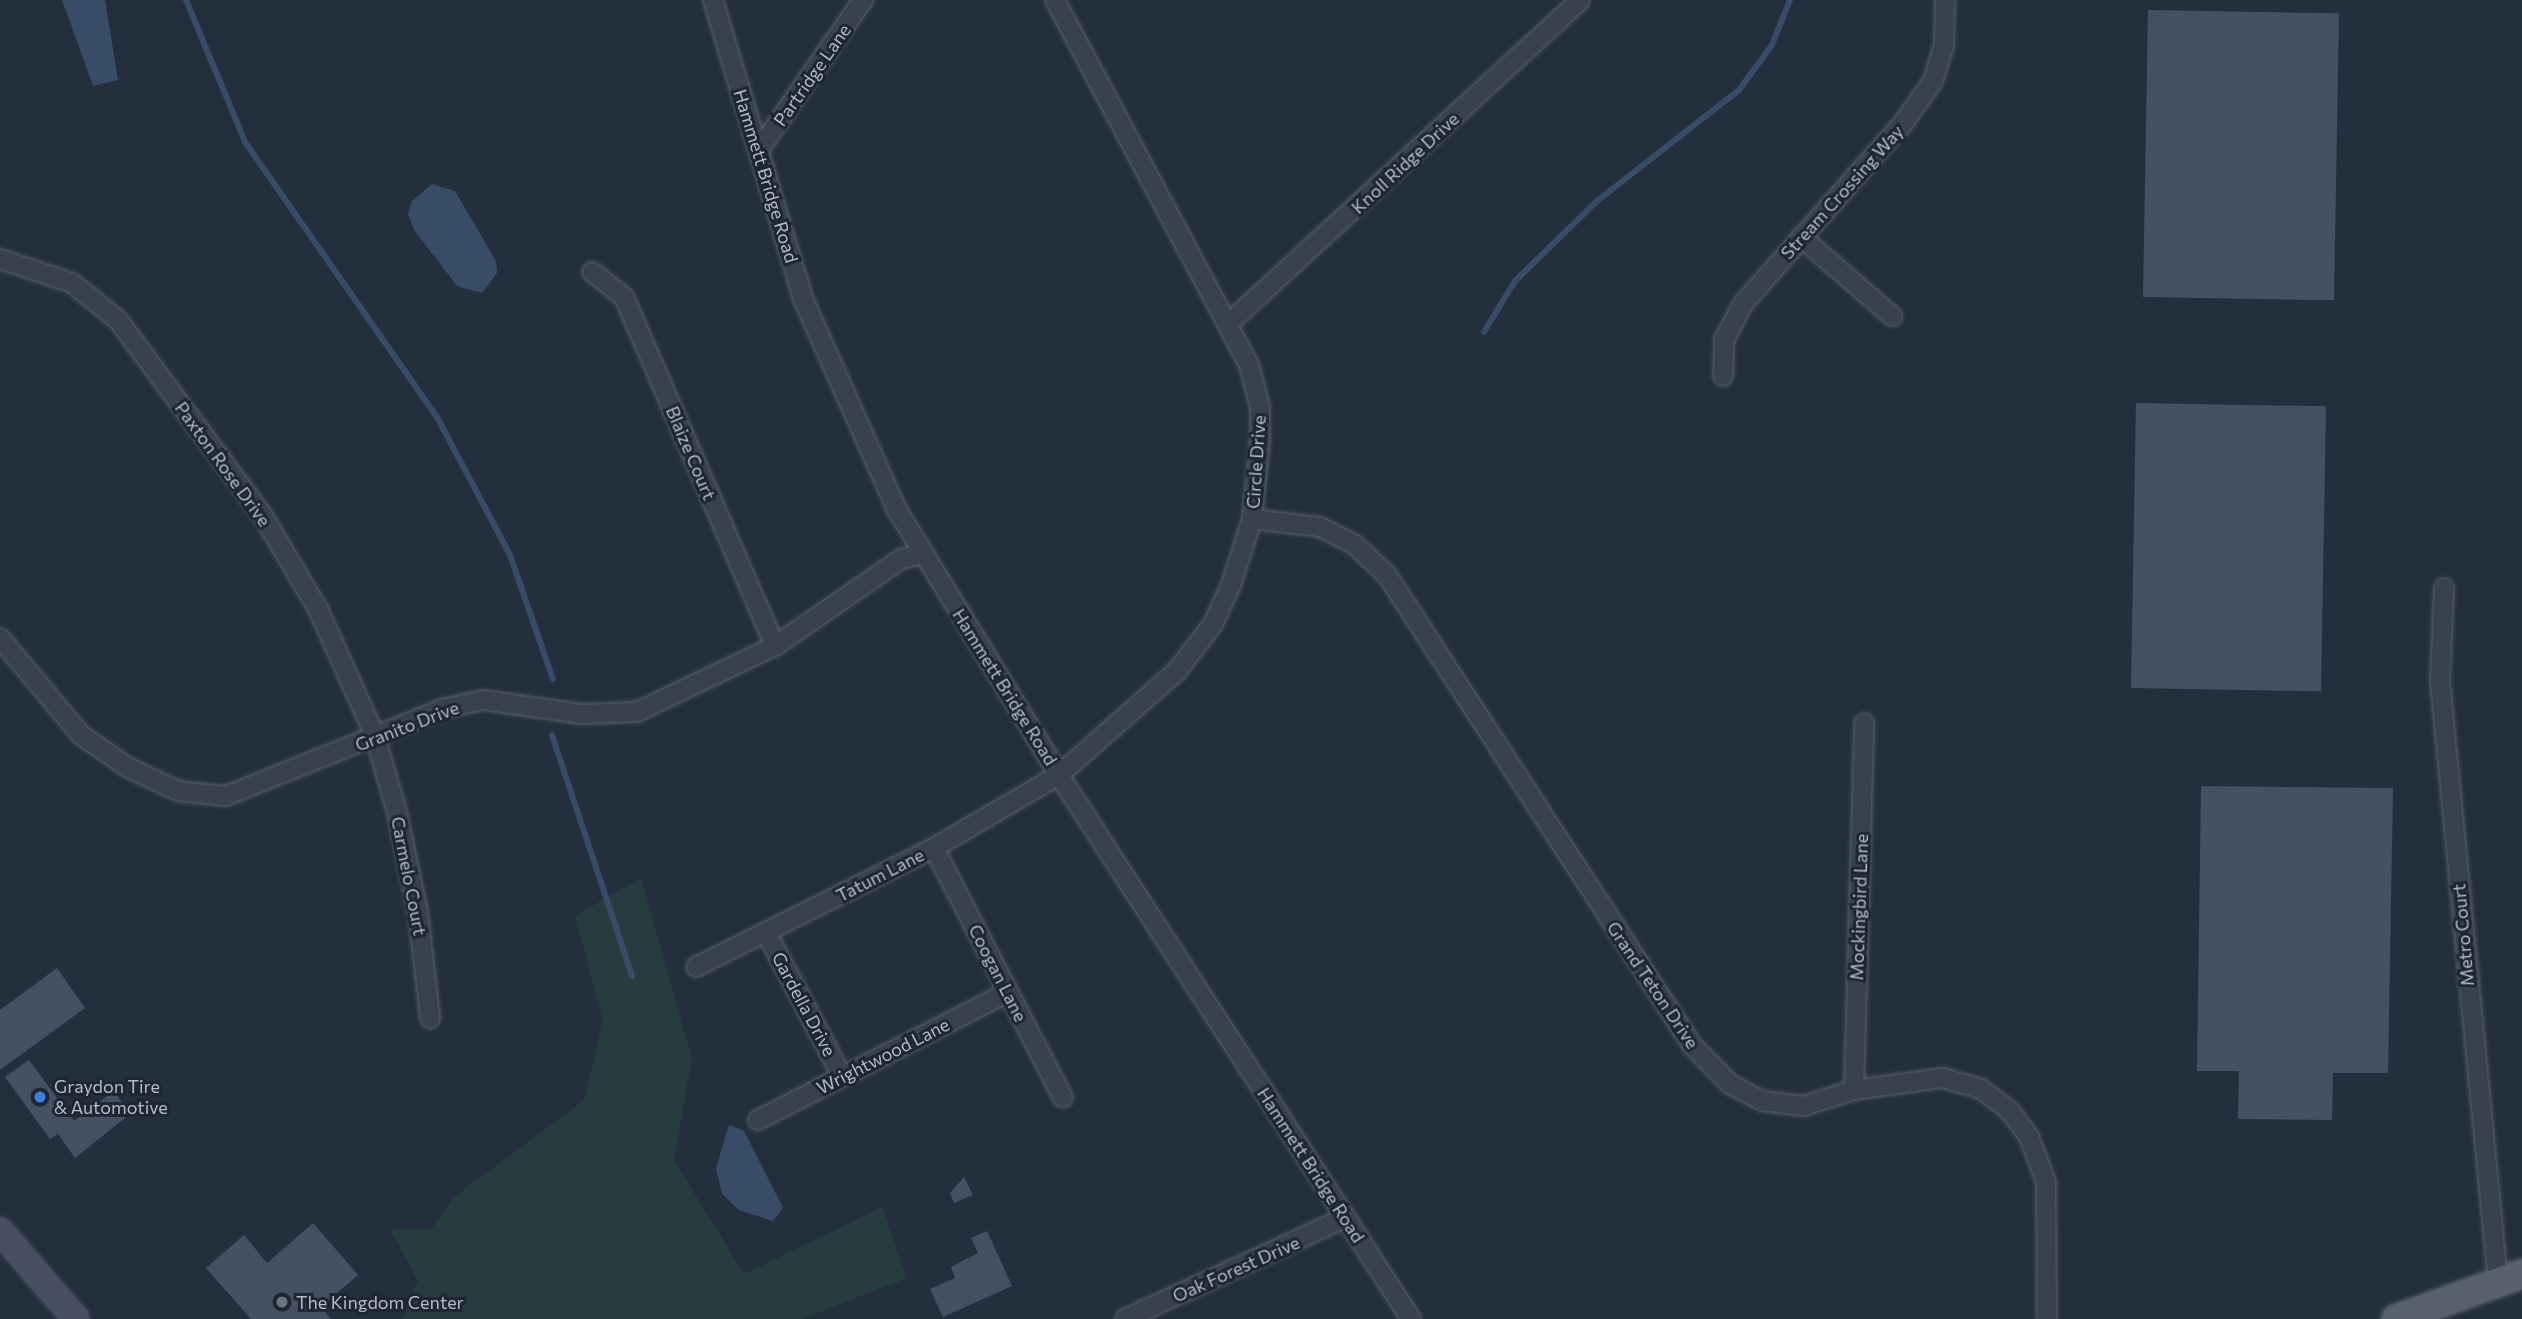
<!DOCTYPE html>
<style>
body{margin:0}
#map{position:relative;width:2522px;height:1319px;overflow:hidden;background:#242f3e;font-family:Commissioner,sans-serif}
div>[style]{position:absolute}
.green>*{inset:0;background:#263c3f}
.water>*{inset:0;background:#394c67}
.stream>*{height:6px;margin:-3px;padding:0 3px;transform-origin:3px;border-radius:3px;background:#394c67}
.building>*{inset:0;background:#455162;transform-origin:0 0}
.roads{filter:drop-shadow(0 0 2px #565f6c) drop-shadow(0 0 2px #565f6c)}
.minor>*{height:18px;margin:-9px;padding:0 9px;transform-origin:9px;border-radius:9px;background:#38414e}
.secondary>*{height:24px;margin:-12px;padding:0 12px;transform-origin:12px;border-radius:12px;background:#465061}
.primary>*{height:28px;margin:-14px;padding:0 14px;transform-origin:14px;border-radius:14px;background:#56606e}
.dots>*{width:19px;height:19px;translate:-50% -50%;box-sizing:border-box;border:4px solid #1d2633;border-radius:50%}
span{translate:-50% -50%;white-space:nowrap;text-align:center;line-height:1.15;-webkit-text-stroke:6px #1d2633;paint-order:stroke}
.street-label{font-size:18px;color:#b4bcc9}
.poi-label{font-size:18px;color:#b4bcc9}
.left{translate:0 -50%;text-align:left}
</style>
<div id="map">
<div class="green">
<i style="clip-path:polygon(641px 878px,692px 1059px,674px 1160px,744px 1274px,882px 1207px,907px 1278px,802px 1319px,402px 1319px,418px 1281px,390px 1229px,431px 1229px,454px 1197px,584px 1100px,603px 1021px,575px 916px)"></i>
</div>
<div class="water">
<i style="clip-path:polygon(62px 0,105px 0,118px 80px,93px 86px)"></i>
<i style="clip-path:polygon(432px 184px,455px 191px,496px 261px,497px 273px,482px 293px,457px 286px,414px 230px,408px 214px,412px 201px)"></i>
<i style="clip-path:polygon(729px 1125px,744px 1131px,783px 1208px,773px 1221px,739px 1210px,722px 1194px,716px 1168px)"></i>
</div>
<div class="stream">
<i style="left:186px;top:0;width:154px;rotate:67.4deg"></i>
<i style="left:245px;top:142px;width:335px;rotate:55.1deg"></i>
<i style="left:437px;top:417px;width:156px;rotate:62.1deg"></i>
<i style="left:510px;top:555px;width:131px;rotate:70.9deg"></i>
<i style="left:1484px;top:332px;width:60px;rotate:-58.7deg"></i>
<i style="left:1515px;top:281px;width:115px;rotate:-44.3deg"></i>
<i style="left:1597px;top:201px;width:180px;rotate:-38deg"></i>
<i style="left:1739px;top:90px;width:56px;rotate:-53.7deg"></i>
<i style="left:1772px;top:45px;width:48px;rotate:-68.2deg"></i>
<i style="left:552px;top:735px;width:254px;rotate:71.6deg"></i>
</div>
<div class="building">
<i style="left:2148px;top:10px;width:191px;height:287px;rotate:1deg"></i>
<i style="left:2136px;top:403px;width:190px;height:285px;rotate:1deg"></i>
<i style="clip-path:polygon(2201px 786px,2393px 788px,2388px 1073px,2333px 1073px,2332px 1120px,2238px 1119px,2239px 1071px,2197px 1071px)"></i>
<i style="clip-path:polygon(57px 968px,85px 1008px,0 1070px,0 1010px)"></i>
<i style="clip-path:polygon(29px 1060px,74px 1121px,114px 1091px,130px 1114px,75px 1158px,58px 1134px,50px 1139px,5px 1077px)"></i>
<i style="clip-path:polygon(964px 1177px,973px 1195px,954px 1203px,950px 1193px)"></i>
<i style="clip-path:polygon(313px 1223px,358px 1275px,321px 1307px,331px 1319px,251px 1319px,206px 1268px,244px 1235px,267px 1263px)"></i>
<i style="clip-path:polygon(987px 1231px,1012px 1286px,943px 1317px,930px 1289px,955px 1278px,951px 1267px,978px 1253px,971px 1238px)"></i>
</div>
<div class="roads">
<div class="minor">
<i style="left:713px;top:0;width:314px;rotate:73.2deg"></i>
<i style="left:804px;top:301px;width:227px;rotate:66deg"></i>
<i style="left:896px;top:508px;width:313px;rotate:58.6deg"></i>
<i style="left:1059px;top:775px;width:648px;rotate:57.09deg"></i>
<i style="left:759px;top:150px;width:183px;rotate:-55.3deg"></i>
<i style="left:1801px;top:237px;width:121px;rotate:41deg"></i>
<i style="left:0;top:259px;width:76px;rotate:18.4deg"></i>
<i style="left:72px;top:283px;width:59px;rotate:38.8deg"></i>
<i style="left:118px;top:320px;width:244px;rotate:53.5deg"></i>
<i style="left:263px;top:516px;width:108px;rotate:59.4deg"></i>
<i style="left:318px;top:609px;width:139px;rotate:65.8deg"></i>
<i style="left:375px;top:736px;width:79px;rotate:73.9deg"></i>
<i style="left:397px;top:812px;width:102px;rotate:78.1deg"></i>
<i style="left:418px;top:912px;width:107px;rotate:83.5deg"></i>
<i style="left:592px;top:272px;width:41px;rotate:38deg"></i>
<i style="left:624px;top:297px;width:380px;rotate:66.6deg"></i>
<i style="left:1228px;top:324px;width:478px;rotate:-42.6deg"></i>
<i style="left:1723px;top:376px;width:36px;rotate:-88deg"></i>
<i style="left:1724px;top:340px;width:41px;rotate:-62.2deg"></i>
<i style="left:1743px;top:304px;width:243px;rotate:-48.5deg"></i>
<i style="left:1904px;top:122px;width:50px;rotate:-54.7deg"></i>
<i style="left:1933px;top:81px;width:38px;rotate:-73deg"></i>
<i style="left:1944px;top:45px;width:45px;rotate:-88.7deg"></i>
<i style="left:1252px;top:519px;width:68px;rotate:6.7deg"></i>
<i style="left:1320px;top:527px;width:39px;rotate:27deg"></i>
<i style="left:1355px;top:545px;width:44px;rotate:43.2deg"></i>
<i style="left:1387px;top:575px;width:560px;rotate:57.02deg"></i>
<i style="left:1692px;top:1045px;width:54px;rotate:45.7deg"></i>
<i style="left:1730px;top:1084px;width:36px;rotate:28deg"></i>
<i style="left:1762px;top:1101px;width:42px;rotate:6.8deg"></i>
<i style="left:1804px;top:1106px;width:52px;rotate:-17.7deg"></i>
<i style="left:1854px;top:1090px;width:90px;rotate:-7.7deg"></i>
<i style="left:1943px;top:1078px;width:40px;rotate:16deg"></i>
<i style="left:1981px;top:1089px;width:35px;rotate:37deg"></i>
<i style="left:2009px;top:1110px;width:34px;rotate:53deg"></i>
<i style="left:2029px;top:1137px;width:48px;rotate:69.3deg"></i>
<i style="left:2046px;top:1182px;width:137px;rotate:89.6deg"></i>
<i style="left:2444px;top:588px;width:93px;rotate:92.5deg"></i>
<i style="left:2440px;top:681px;width:603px;rotate:84.48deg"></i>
<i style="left:0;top:638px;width:126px;rotate:50.1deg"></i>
<i style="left:81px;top:735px;width:56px;rotate:34.8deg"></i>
<i style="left:127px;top:767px;width:56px;rotate:25.2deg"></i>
<i style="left:178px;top:791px;width:48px;rotate:5.9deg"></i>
<i style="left:226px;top:796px;width:233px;rotate:-21.9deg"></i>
<i style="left:442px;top:709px;width:42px;rotate:-12.4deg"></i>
<i style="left:483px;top:700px;width:99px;rotate:8.1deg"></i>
<i style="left:581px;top:714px;width:56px;rotate:-2deg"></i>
<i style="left:637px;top:712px;width:153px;rotate:-25.6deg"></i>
<i style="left:775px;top:646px;width:153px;rotate:-34.6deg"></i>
<i style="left:901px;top:559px;width:23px;rotate:-13deg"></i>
<i style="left:934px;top:848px;width:281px;rotate:62.7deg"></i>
<i style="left:766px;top:932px;width:163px;rotate:62.2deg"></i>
<i style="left:696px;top:967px;width:266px;rotate:-26.6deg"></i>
<i style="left:934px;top:848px;width:145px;rotate:-30.3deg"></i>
<i style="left:1059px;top:775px;width:157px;rotate:-41.4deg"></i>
<i style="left:1177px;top:671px;width:59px;rotate:-52.5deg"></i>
<i style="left:1213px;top:624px;width:43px;rotate:-65.2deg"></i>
<i style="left:1231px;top:585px;width:69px;rotate:-72.3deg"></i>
<i style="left:1252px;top:519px;width:77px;rotate:-84.1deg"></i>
<i style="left:1260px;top:442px;width:35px;rotate:-90deg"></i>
<i style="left:1260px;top:407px;width:43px;rotate:-104.7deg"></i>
<i style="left:1249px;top:365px;width:413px;rotate:-118deg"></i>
<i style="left:1854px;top:1090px;width:367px;rotate:-88.4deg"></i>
<i style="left:758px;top:1120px;width:281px;rotate:-27.1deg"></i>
<i style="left:1125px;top:1319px;width:242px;rotate:-24.7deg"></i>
</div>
<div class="secondary">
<i style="left:0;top:1231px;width:116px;rotate:49.2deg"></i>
</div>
<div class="primary">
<i style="left:2396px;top:1319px;width:134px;rotate:-19.7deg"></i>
</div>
</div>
<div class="dots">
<i style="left:40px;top:1097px;background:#3f7fe0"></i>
<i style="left:282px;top:1302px;background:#6b7280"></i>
</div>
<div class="street-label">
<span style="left:812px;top:75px;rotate:-55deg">Partridge Lane</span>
<span style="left:1405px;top:163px;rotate:-43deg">Knoll Ridge Drive</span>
<span style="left:766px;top:176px;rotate:73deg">Hammett Bridge Road</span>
<span style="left:1842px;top:192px;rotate:-48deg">Stream Crossing Way</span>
<span style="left:691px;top:453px;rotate:67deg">Blaize Court</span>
<span style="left:1256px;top:462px;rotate:-86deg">Circle Drive</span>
<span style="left:223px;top:464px;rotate:54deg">Paxton Rose Drive</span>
<span style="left:1005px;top:687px;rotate:58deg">Hammett Bridge Road</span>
<span style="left:407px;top:726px;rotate:-21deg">Granito Drive</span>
<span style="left:880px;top:875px;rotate:-27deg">Tatum Lane</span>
<span style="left:409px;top:876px;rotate:79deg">Carmelo Court</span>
<span style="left:1859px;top:907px;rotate:-88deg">Mockingbird Lane</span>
<span style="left:2463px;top:935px;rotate:-95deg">Metro Court</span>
<span style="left:998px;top:973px;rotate:63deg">Coogan Lane</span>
<span style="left:1653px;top:985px;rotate:56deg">Grand Teton Drive</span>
<span style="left:804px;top:1004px;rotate:62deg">Gardella Drive</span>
<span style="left:883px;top:1056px;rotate:-27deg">Wrightwood Lane</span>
<span style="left:1311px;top:1165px;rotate:57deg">Hammett Bridge Road</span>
<span style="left:1236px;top:1269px;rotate:-24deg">Oak Forest Drive</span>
</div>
<div class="poi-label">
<span class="left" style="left:54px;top:1097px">Graydon Tire<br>&amp; Automotive</span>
<span class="left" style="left:296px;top:1302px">The Kingdom Center</span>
</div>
</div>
